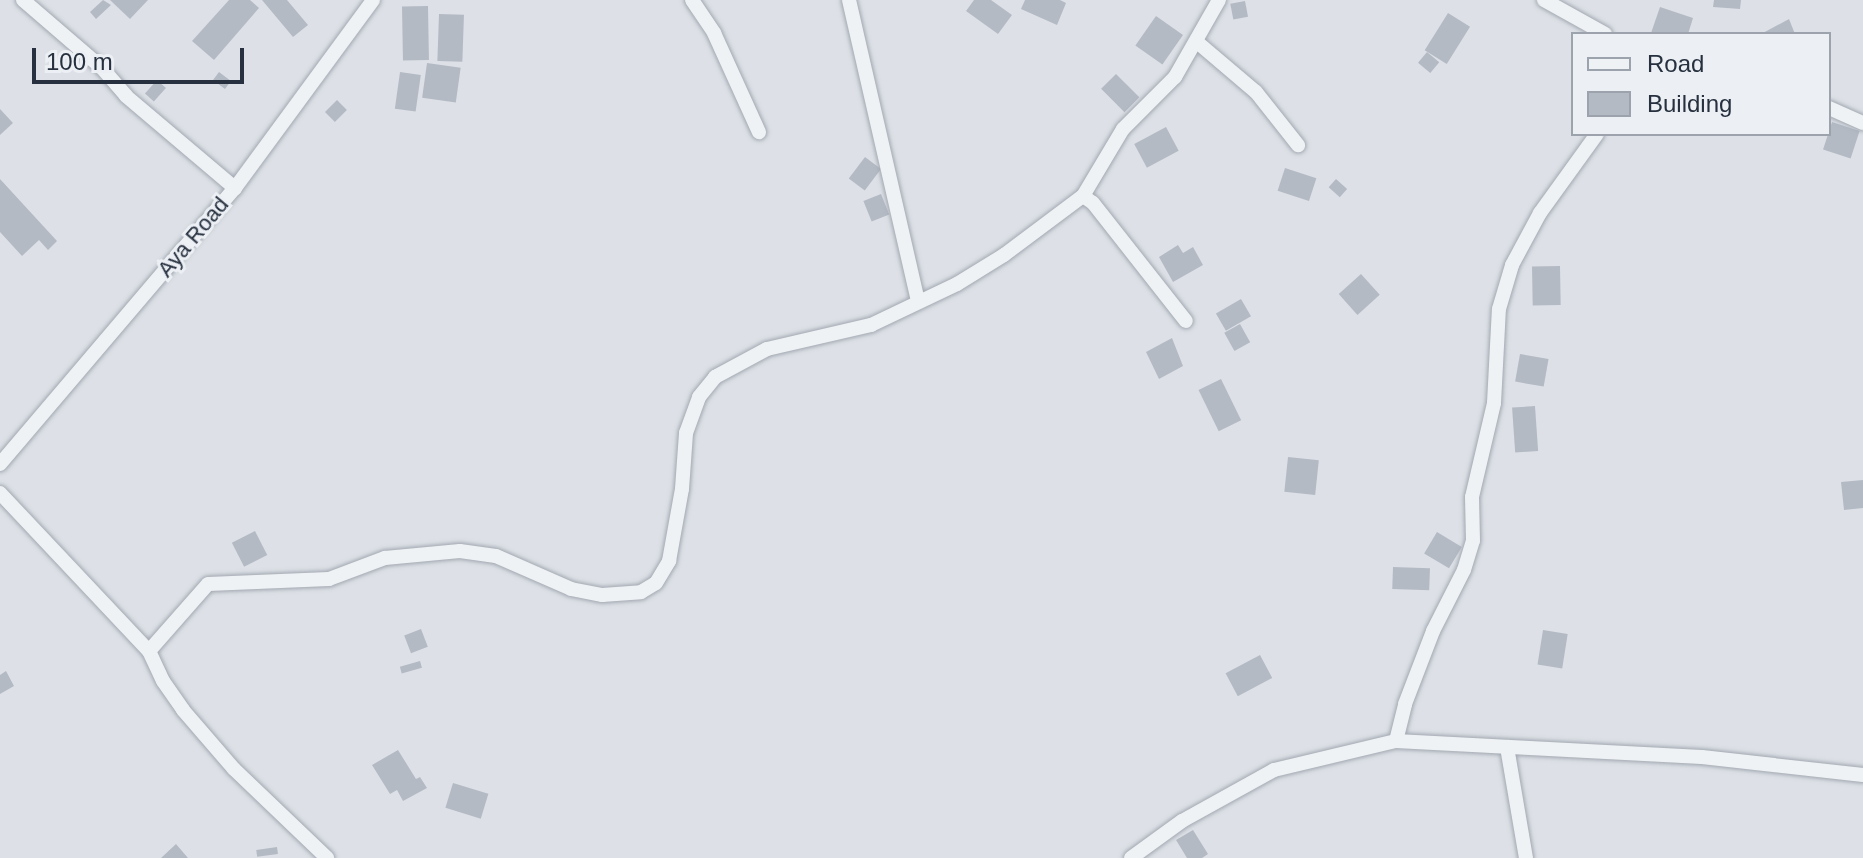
<!DOCTYPE html>
<style>
body{margin:0}
#map{position:relative;width:1863px;height:858px;overflow:hidden;background:#dde1e7;font-family:Arial,sans-serif}
div>[style]{position:absolute}
.building>*{inset:0;background:#b4bac4;transform-origin:0 0}
.roads{filter:drop-shadow(0 0 2px #a2a8b1) drop-shadow(0 0 2px #a2a8b1)}
.minor>*{height:14px;margin:-7px;padding:0 7px;transform-origin:7px;border-radius:7px;background:#eff2f5}
span{translate:-50% -50%;white-space:nowrap;text-align:center;line-height:1.15;-webkit-text-stroke:6px #ecf0f5;paint-order:stroke}
.street-label{font-size:22px;color:#26303e}
.legend{position:absolute;left:1571px;top:32px;width:260px;height:104px;box-sizing:border-box;background:#ecf0f5;border:2px solid #9da3ac;margin:0;padding:10px 14px;list-style:none;font-size:24px;color:#26303e}
.legend li{display:flex;align-items:center;gap:16px;height:40px}
.legend b{width:40px;border:2px solid #9da3ac}
.scale{position:absolute;left:32px;top:48px;width:212px;height:36px;box-sizing:border-box;border:4px solid #26303e;border-top:0;padding-left:10px;font-size:24px;line-height:28px;white-space:nowrap;color:#26303e;-webkit-text-stroke:6px #ecf0f5;paint-order:stroke}
</style>
<div id="map">
<div class="building">
<i style="clip-path:polygon(103px 0,111px 5px,96px 19px,90px 12px)"></i>
<i style="clip-path:polygon(110px 0,148px 0,130px 19px)"></i>
<i style="clip-path:polygon(229px 0,250px 0,259px 8px,214px 60px,192px 41px)"></i>
<i style="clip-path:polygon(262px 0,287px 0,308px 25px,293px 37px)"></i>
<i style="clip-path:polygon(974px 0,991px 0,1012px 15px,998px 34px,966px 11px)"></i>
<i style="clip-path:polygon(1025px 0,1060px 0,1066px 3px,1057px 25px,1021px 9px)"></i>
<i style="clip-path:polygon(1714px 0,1741px 0,1740px 9px,1713px 7px)"></i>
<i style="left:1245px;top:1px;width:16px;height:15px;rotate:79deg"></i>
<i style="left:428px;top:6px;width:54px;height:26px;rotate:89deg"></i>
<i style="clip-path:polygon(1660px 7px,1693px 18px,1688px 34px,1651px 33px)"></i>
<i style="left:1448px;top:13px;width:26px;height:44px;rotate:32deg"></i>
<i style="left:439px;top:14px;width:25px;height:47px;rotate:2deg"></i>
<i style="left:1156px;top:16px;width:33px;height:36px;rotate:35deg"></i>
<i style="clip-path:polygon(1789px 19px,1795px 34px,1761px 34px)"></i>
<i style="left:1427px;top:52px;width:16px;height:14px;rotate:40deg"></i>
<i style="left:427px;top:63px;width:34px;height:35px;rotate:8deg"></i>
<i style="left:219px;top:72px;width:15px;height:10px;rotate:37deg"></i>
<i style="left:400px;top:72px;width:21px;height:37px;rotate:8deg"></i>
<i style="left:1116px;top:74px;width:33px;height:21px;rotate:45deg"></i>
<i style="left:157px;top:80px;width:12px;height:18px;rotate:42deg"></i>
<i style="left:337px;top:100px;width:14px;height:17px;rotate:45deg"></i>
<i style="clip-path:polygon(0 109px,13px 123px,0 135px)"></i>
<i style="left:1832px;top:122px;width:29px;height:29px;rotate:18deg"></i>
<i style="left:1166px;top:127px;width:27px;height:36px;rotate:62deg"></i>
<i style="left:865px;top:157px;width:20px;height:27px;rotate:37deg"></i>
<i style="left:1285px;top:168px;width:33px;height:24px;rotate:18deg"></i>
<i style="clip-path:polygon(0 179px,57px 241px,48px 250px,39px 240px,22px 256px,0 232px)"></i>
<i style="left:1336px;top:179px;width:15px;height:11px;rotate:42deg"></i>
<i style="left:881px;top:194px;width:22px;height:19px;rotate:68deg"></i>
<i style="clip-path:polygon(1178px 245px,1183px 253px,1193px 247px,1203px 265px,1173px 282px,1159px 257px)"></i>
<i style="left:1560px;top:266px;width:39px;height:28px;rotate:89deg"></i>
<i style="left:1361px;top:274px;width:28px;height:30px;rotate:48deg"></i>
<i style="left:1241px;top:299px;width:20px;height:29px;rotate:60deg"></i>
<i style="left:1240px;top:324px;width:21px;height:18px;rotate:61deg"></i>
<i style="clip-path:polygon(1172px 338px,1183px 366px,1159px 379px,1146px 352px)"></i>
<i style="left:1520px;top:354px;width:29px;height:28px;rotate:10deg"></i>
<i style="left:1221px;top:379px;width:46px;height:25px;rotate:64deg"></i>
<i style="left:1535px;top:406px;width:45px;height:23px;rotate:86deg"></i>
<i style="left:1288px;top:457px;width:31px;height:35px;rotate:6deg"></i>
<i style="clip-path:polygon(1863px 480px,1863px 508px,1844px 510px,1841px 482px)"></i>
<i style="left:255px;top:531px;width:27px;height:26px;rotate:63deg"></i>
<i style="left:1437px;top:532px;width:29px;height:25px;rotate:31deg"></i>
<i style="left:1393px;top:567px;width:37px;height:22px;rotate:2deg"></i>
<i style="left:421px;top:629px;width:19px;height:18px;rotate:69deg"></i>
<i style="left:1543px;top:630px;width:25px;height:35px;rotate:9deg"></i>
<i style="left:1260px;top:655px;width:26px;height:39px;rotate:62deg"></i>
<i style="left:420px;top:661px;width:7px;height:21px;rotate:74deg"></i>
<i style="clip-path:polygon(6px 671px,14px 686px,0 694px,0 675px)"></i>
<i style="clip-path:polygon(398px 750px,416px 779px,420px 777px,427px 788px,403px 801px,397px 790px,390px 794px,372px 765px)"></i>
<i style="left:453px;top:783px;width:37px;height:26px;rotate:17deg"></i>
<i style="clip-path:polygon(1193px 830px,1208px 854px,1202px 858px,1187px 858px,1176px 840px)"></i>
<i style="clip-path:polygon(176px 844px,188px 858px,161px 858px)"></i>
<i style="left:277px;top:847px;width:7px;height:21px;rotate:82deg"></i>
</div>
<div class="roads">
<div class="minor">
<i style="left:23px;top:0;width:104px;rotate:40.7deg"></i>
<i style="left:102px;top:68px;width:37px;rotate:49deg"></i>
<i style="left:126px;top:96px;width:143px;rotate:40.2deg"></i>
<i style="left:692px;top:0;width:40px;rotate:56deg"></i>
<i style="left:714px;top:33px;width:109px;rotate:65.6deg"></i>
<i style="left:849px;top:0;width:309px;rotate:77.1deg"></i>
<i style="left:1544px;top:0;width:70px;rotate:29.1deg"></i>
<i style="left:1197px;top:42px;width:77px;rotate:40.3deg"></i>
<i style="left:1256px;top:92px;width:68px;rotate:51.6deg"></i>
<i style="left:1829px;top:108px;width:37px;rotate:24deg"></i>
<i style="left:1083px;top:196px;width:12px;rotate:35deg"></i>
<i style="left:1093px;top:203px;width:150px;rotate:51.8deg"></i>
<i style="left:0;top:464px;width:362px;rotate:-49.6deg"></i>
<i style="left:235px;top:188px;width:233px;rotate:-53.7deg"></i>
<i style="left:0;top:493px;width:217px;rotate:46.7deg"></i>
<i style="left:149px;top:651px;width:33px;rotate:65deg"></i>
<i style="left:163px;top:681px;width:35px;rotate:55deg"></i>
<i style="left:183px;top:710px;width:78px;rotate:49.2deg"></i>
<i style="left:234px;top:769px;width:129px;rotate:43.7deg"></i>
<i style="left:149px;top:651px;width:89px;rotate:-48.6deg"></i>
<i style="left:208px;top:584px;width:121px;rotate:-2.4deg"></i>
<i style="left:329px;top:579px;width:60px;rotate:-20.6deg"></i>
<i style="left:385px;top:558px;width:75px;rotate:-5.3deg"></i>
<i style="left:460px;top:551px;width:36px;rotate:8deg"></i>
<i style="left:496px;top:556px;width:82px;rotate:23.7deg"></i>
<i style="left:571px;top:589px;width:32px;rotate:11deg"></i>
<i style="left:602px;top:595px;width:39px;rotate:-4deg"></i>
<i style="left:641px;top:592px;width:17px;rotate:-31deg"></i>
<i style="left:656px;top:583px;width:26px;rotate:-59deg"></i>
<i style="left:669px;top:561px;width:73px;rotate:-79.8deg"></i>
<i style="left:682px;top:489px;width:56px;rotate:-85.9deg"></i>
<i style="left:686px;top:433px;width:38px;rotate:-70deg"></i>
<i style="left:699px;top:397px;width:26px;rotate:-51deg"></i>
<i style="left:715px;top:377px;width:59px;rotate:-28.3deg"></i>
<i style="left:767px;top:349px;width:107px;rotate:-13deg"></i>
<i style="left:871px;top:325px;width:95px;rotate:-25.5deg"></i>
<i style="left:957px;top:284px;width:55px;rotate:-31.7deg"></i>
<i style="left:1004px;top:255px;width:99px;rotate:-36.8deg"></i>
<i style="left:1083px;top:196px;width:78px;rotate:-59.2deg"></i>
<i style="left:1123px;top:129px;width:74px;rotate:-45deg"></i>
<i style="left:1175px;top:77px;width:89px;rotate:-60.3deg"></i>
<i style="left:1396px;top:741px;width:38px;rotate:-76deg"></i>
<i style="left:1405px;top:704px;width:78px;rotate:-69deg"></i>
<i style="left:1433px;top:631px;width:68px;rotate:-63.1deg"></i>
<i style="left:1464px;top:570px;width:30px;rotate:-73deg"></i>
<i style="left:1473px;top:541px;width:44px;rotate:-91.3deg"></i>
<i style="left:1472px;top:497px;width:97px;rotate:-76.8deg"></i>
<i style="left:1494px;top:403px;width:94px;rotate:-87deg"></i>
<i style="left:1499px;top:309px;width:46px;rotate:-73.5deg"></i>
<i style="left:1512px;top:265px;width:59px;rotate:-61.7deg"></i>
<i style="left:1540px;top:213px;width:97px;rotate:-54.2deg"></i>
<i style="left:1507px;top:747px;width:113px;rotate:80.3deg"></i>
<i style="left:1131px;top:858px;width:63px;rotate:-36deg"></i>
<i style="left:1182px;top:821px;width:105px;rotate:-29deg"></i>
<i style="left:1274px;top:770px;width:125px;rotate:-13.4deg"></i>
<i style="left:1396px;top:741px;width:306px;rotate:3deg"></i>
<i style="left:1702px;top:757px;width:162px;rotate:6.4deg"></i>
</div>
</div>
<div class="street-label">
<span style="left:193px;top:237px;rotate:-50deg">Aya Road</span>
</div>
<ul class="legend">
<li><b style="height:10px;background:#eff2f5"></b>Road</li>
<li><b style="height:22px;background:#b4bac4"></b>Building</li>
</ul>
<div class="scale">100 m</div>
</div>
